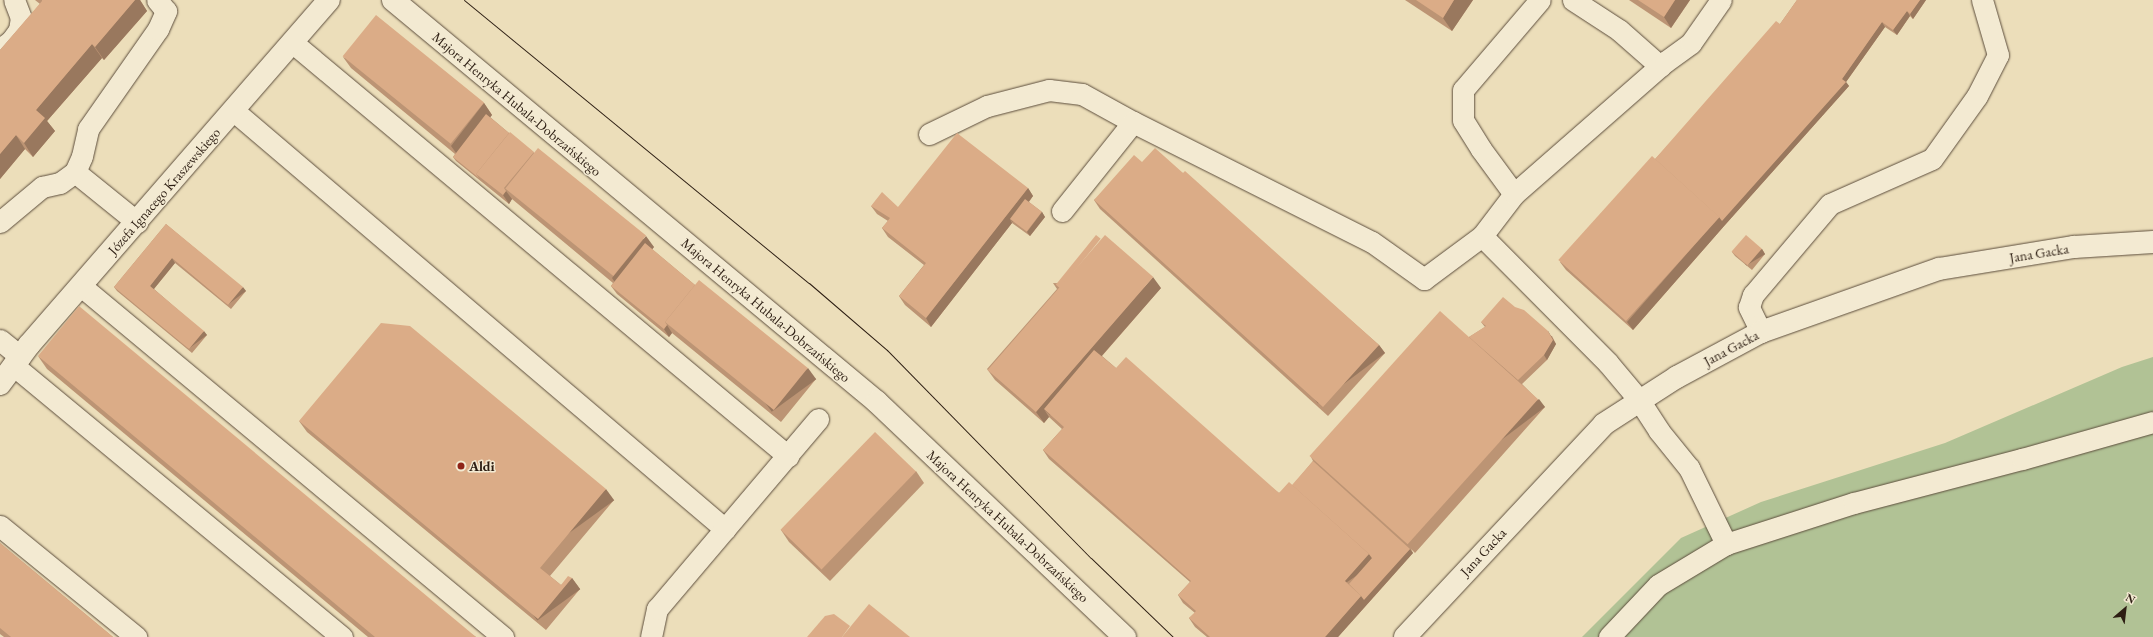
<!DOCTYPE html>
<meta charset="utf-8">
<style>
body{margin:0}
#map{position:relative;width:2153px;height:637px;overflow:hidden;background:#ecdeba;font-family:"EB Garamond",serif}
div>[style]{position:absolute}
.green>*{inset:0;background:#b1c295}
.roads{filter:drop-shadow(0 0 1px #5c4d3c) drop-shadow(0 0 1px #5c4d3c)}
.lane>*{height:21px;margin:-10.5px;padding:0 10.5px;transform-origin:10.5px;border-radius:10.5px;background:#f3ead2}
.street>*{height:22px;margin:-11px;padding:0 11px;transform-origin:11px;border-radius:11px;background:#f3ead2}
.secondary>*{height:22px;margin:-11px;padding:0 11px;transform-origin:11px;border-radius:11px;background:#f3ead2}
.tram>*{height:1px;margin:-0.5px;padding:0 0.5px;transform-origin:0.5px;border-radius:0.5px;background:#2c1d12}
.wall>*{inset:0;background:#bc9474}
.shaded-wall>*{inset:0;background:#99785e;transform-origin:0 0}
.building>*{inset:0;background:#dbac87;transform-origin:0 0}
.dots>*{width:11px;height:11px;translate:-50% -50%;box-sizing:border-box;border:2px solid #f3ead2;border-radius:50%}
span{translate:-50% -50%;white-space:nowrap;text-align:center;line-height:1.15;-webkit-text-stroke:3px #f3ead2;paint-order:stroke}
.street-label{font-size:14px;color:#2c1d12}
.poi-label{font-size:14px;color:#2c1d12;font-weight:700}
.left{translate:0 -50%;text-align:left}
.north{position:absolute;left:2105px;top:589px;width:40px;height:40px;-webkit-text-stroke:3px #f3ead2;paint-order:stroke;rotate:28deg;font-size:11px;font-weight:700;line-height:16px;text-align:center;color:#2c1d12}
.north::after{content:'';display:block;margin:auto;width:14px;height:18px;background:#2c1d12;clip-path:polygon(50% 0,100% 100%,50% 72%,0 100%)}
</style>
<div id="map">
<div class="green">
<i style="clip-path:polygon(2153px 357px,2153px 637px,1582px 637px,1681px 538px,1761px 502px,1945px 443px,2122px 367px)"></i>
</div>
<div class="roads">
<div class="lane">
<i style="left:1573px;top:0;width:55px;rotate:33.1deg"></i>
<i style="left:1619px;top:30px;width:55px;rotate:41.3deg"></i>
<i style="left:293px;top:43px;width:645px;rotate:39.84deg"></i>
<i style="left:0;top:49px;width:14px;rotate:-36deg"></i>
<i style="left:11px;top:41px;width:14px;rotate:-54deg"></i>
<i style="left:19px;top:30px;width:12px;rotate:-81deg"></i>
<i style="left:21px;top:18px;width:19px;rotate:-111deg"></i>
<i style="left:234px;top:111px;width:645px;rotate:40.41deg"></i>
<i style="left:929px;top:134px;width:64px;rotate:-25.8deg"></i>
<i style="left:987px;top:106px;width:64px;rotate:-14.5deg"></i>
<i style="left:1049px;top:90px;width:33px;rotate:7deg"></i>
<i style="left:1082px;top:94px;width:58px;rotate:28.8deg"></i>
<i style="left:1133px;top:122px;width:267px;rotate:26.7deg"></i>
<i style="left:1372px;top:242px;width:64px;rotate:35.4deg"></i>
<i style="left:1424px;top:279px;width:72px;rotate:-36.6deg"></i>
<i style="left:1482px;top:236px;width:53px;rotate:-52.7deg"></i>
<i style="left:1514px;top:194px;width:201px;rotate:-41.2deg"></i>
<i style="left:1665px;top:62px;width:32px;rotate:-36deg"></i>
<i style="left:1691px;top:43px;width:52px;rotate:-55.1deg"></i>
<i style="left:75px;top:172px;width:80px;rotate:38.9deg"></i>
<i style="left:1514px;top:194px;width:56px;rotate:-126.3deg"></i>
<i style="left:1481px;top:149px;width:34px;rotate:-122deg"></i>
<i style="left:1463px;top:120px;width:30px;rotate:-90deg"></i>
<i style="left:1463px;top:90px;width:118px;rotate:-49.5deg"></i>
<i style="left:1062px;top:211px;width:114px;rotate:-51.4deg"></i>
<i style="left:0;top:222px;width:55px;rotate:-39.8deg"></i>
<i style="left:42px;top:187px;width:18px;rotate:-13deg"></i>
<i style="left:60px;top:183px;width:19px;rotate:-36deg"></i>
<i style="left:75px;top:172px;width:17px;rotate:-66deg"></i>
<i style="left:82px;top:156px;width:28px;rotate:-77deg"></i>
<i style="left:88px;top:129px;width:122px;rotate:-55deg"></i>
<i style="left:158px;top:29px;width:20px;rotate:-66deg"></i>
<i style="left:166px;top:11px;width:14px;rotate:-129deg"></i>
<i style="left:1482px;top:236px;width:179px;rotate:45.2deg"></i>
<i style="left:1608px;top:363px;width:48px;rotate:50deg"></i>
<i style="left:1639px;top:400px;width:37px;rotate:57deg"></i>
<i style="left:1659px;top:431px;width:48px;rotate:51deg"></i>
<i style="left:1689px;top:468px;width:85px;rotate:64deg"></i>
<i style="left:81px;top:286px;width:549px;rotate:39.75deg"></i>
<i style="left:1761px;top:332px;width:28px;rotate:-116deg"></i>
<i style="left:1749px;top:307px;width:13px;rotate:-72deg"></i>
<i style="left:1753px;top:295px;width:119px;rotate:-49.8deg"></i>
<i style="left:1830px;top:204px;width:111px;rotate:-23.8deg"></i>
<i style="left:1932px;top:159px;width:77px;rotate:-54.5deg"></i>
<i style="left:1977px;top:96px;width:46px;rotate:-62.9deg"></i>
<i style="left:1998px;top:55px;width:57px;rotate:-106.2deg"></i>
<i style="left:0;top:340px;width:26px;rotate:39deg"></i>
<i style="left:13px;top:365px;width:427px;rotate:39.6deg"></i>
<i style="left:0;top:526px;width:176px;rotate:39.2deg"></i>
<i style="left:651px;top:637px;width:29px;rotate:-78deg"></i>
<i style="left:657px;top:609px;width:249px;rotate:-49.7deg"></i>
<i style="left:1609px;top:637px;width:71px;rotate:-46.7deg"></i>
<i style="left:1658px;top:585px;width:79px;rotate:-31.1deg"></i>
<i style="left:1726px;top:544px;width:134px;rotate:-17.8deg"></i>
<i style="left:1854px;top:503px;width:174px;rotate:-14.7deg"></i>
<i style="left:2022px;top:459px;width:136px;rotate:-15.8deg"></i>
</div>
<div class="street">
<i style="left:0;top:384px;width:49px;rotate:-53.4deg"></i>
<i style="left:29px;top:345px;width:457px;rotate:-49deg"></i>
<i style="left:1405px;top:637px;width:291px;rotate:-46.9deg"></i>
<i style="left:1604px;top:424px;width:87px;rotate:-32.8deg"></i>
<i style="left:1677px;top:377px;width:95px;rotate:-28.2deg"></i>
<i style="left:1761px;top:332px;width:189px;rotate:-19.5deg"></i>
<i style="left:1939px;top:269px;width:137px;rotate:-9.3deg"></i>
<i style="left:2074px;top:247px;width:79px;rotate:-3.6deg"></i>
</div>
<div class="secondary">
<i style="left:393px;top:0;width:629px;rotate:39.71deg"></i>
<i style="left:877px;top:402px;width:342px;rotate:43.5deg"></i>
</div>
</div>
<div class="tram">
<i style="left:464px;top:0;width:446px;rotate:39.4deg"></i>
<i style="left:809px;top:283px;width:103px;rotate:40.7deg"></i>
<i style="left:887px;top:350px;width:291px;rotate:45.6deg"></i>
<i style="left:1091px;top:558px;width:114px;rotate:43.9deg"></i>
</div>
<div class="wall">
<i style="clip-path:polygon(35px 0,140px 0,147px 11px,104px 60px,102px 58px,47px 121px,55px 131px,33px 157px,25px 149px,0 179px,0 50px,40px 4px)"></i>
<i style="clip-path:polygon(1405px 0,1473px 0,1452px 31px)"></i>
<i style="clip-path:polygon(1629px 0,1690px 0,1671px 28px)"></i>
<i style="clip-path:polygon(1797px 0,1926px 0,1913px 19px,1910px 16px,1897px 35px,1885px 27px,1846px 82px,1849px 86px,1725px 225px,1633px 330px,1566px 270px,1560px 262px,1780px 24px)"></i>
<i style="clip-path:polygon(343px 57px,484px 103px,492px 115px,490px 117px,509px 133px,654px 247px,652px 249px,695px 285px,816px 379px,781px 422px,672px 333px,669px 337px,617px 294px,611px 286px,613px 283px,512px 199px,509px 204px,456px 161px,453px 157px,455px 154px,351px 68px)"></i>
<i style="clip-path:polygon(1142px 162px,1183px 173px,1379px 345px,1385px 353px,1328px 416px,1100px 209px,1094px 200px)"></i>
<i style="clip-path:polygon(1028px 188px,1033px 196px,1029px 202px,1042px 212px,1045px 217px,1030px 236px,1012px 223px,931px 327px,905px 305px,899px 296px,924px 265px,888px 237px,882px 228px,888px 221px,877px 214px,871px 206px,898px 207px)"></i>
<i style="clip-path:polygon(166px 224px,246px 291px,231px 309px,175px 263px,154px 289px,207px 335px,192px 353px,117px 291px,114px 287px)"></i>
<i style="clip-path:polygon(1762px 249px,1765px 254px,1752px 270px,1735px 256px,1732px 252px)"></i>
<i style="clip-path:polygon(1053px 283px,1161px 288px,1102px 356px,1116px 368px,1279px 493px,1293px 485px,1313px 461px,1311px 457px,1469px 337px,1485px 327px,1481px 322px,1552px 336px,1556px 344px,1547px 360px,1522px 384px,1545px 407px,1415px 553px,1411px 549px,1413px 553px,1338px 637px,1207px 637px,1195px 627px,1189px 618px,1195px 613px,1183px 603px,1178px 595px,1190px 582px,1049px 459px,1043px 450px,1062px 429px,1049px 417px,1044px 423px,995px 380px,987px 369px,1057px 289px)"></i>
<i style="clip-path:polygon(38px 356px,476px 637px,368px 637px,47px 369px)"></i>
<i style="clip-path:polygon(299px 421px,614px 500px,550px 576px,561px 585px,572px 578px,580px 589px,546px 630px,307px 432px)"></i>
<i style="clip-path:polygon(916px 471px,924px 483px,830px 581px,789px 542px,781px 530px)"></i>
<i style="clip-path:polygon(0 543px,113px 637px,4px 637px,0 634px)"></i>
</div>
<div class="shaded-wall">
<i style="clip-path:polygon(135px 0,140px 0,147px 11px,104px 60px,95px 47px)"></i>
<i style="clip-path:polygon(1454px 0,1473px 0,1452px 31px,1443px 18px)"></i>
<i style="clip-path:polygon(1675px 0,1690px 0,1671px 28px,1664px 17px)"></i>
<i style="clip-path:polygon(1920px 0,1926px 0,1913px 19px,1910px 14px)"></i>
<i style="clip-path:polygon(1907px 11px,1910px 16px,1897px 35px,1893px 30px)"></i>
<i style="clip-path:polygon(1882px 22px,1885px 27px,1846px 82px,1849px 86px,1725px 225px,1633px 330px,1627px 322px,1719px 217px,1842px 79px)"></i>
<i style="clip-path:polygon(92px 44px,102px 58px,47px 121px,55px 131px,33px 157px,24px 143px,36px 110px)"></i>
<i style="clip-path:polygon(484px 103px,492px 115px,459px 157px,451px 146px)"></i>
<i style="clip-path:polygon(16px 135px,25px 149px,0 179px,0 154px)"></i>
<i style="clip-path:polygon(1028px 188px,1033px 196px,1013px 222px,1010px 219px,1012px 223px,931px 327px,926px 318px)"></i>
<i style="clip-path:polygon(506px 191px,512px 199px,509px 204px,503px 195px)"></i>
<i style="clip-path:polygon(1042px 212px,1045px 217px,1030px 236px,1027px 232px)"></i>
<i style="clip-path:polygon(646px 236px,654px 247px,620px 290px,612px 278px)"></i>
<i style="left:1762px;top:249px;width:6px;height:22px;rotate:59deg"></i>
<i style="clip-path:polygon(172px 258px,175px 263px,153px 290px,150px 286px)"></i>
<i style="clip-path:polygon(1153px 277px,1161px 288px,1050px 415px,1044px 409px,1049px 417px,1044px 423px,1036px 412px)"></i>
<i style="left:243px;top:287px;width:5px;height:23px;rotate:53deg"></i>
<i style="clip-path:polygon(667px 325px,672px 333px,669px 337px,664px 329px)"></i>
<i style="left:204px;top:331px;width:5px;height:23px;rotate:53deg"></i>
<i style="clip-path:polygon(1548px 331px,1556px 344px,1547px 360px,1544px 355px)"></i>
<i style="left:1379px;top:345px;width:10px;height:84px;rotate:53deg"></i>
<i style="left:808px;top:368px;width:14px;height:55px;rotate:54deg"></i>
<i style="left:1539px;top:399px;width:10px;height:195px;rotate:53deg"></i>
<i style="left:606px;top:489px;width:14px;height:103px;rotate:54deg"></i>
<i style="clip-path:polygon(1410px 549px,1413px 553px,1338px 637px,1325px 637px,1361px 596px)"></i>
<i style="left:1369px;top:554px;width:11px;height:36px;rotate:56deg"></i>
<i style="left:572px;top:578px;width:14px;height:53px;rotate:54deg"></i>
</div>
<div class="building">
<i style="clip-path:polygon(42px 0,135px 0,95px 47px,92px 44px,36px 110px,45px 118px,24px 143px,16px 135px,0 154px,0 50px,42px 1px)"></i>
<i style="clip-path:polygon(1416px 0,1454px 0,1443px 18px)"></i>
<i style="clip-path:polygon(1638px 0,1675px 0,1664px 17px)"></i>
<i style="clip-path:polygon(1797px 0,1920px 0,1910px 14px,1907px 11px,1893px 30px,1882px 22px,1842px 79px,1846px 82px,1722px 221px,1719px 217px,1655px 159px,1776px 21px,1780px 24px)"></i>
<i style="left:376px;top:15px;width:139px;height:53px;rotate:39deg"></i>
<i style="clip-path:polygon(486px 114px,509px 133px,476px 174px,479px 178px,453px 157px)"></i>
<i style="clip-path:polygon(510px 132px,534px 152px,504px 188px,506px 191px,503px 195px,476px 174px)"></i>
<i style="clip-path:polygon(957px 133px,1028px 188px,926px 318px,899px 296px,926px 263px,882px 228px,890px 218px,871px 206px,882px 192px,898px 207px)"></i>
<i style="left:538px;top:148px;width:139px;height:52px;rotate:39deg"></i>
<i style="clip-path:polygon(1155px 148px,1183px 173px,1185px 171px,1379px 345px,1323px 407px,1094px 200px,1134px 155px,1142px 162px)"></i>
<i style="left:1652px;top:156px;width:91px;height:140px;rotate:42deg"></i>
<i style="left:1025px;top:199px;width:21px;height:25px;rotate:37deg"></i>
<i style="clip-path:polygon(166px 224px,243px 287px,228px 305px,172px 258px,150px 286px,204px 331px,189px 349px,114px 287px)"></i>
<i style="left:1096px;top:235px;width:6px;height:64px;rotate:39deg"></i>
<i style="left:1105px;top:235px;width:64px;height:179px;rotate:41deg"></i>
<i style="left:1746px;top:235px;width:21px;height:22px;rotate:41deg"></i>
<i style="clip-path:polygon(645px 243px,695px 285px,665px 322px,667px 325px,664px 329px,611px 286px)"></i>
<i style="left:699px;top:280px;width:140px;height:54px;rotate:39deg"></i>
<i style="clip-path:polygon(1503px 297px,1515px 307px,1524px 310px,1548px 331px,1553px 340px,1544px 355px,1518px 380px,1469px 337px,1486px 326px,1481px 322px)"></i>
<i style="clip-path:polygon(79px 306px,476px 637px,375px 637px,38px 356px)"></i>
<i style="left:1440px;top:311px;width:132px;height:195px;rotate:42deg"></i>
<i style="clip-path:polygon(381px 323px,410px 326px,606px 489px,540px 568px,561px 585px,568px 576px,572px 578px,538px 619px,299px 421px)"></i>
<i style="clip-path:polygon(1094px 350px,1116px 368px,1126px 357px,1279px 493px,1289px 482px,1369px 554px,1345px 581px,1361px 596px,1325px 637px,1210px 637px,1189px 618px,1196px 611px,1178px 595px,1191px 581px,1043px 450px,1064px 427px,1044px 409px)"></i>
<i style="left:875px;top:432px;width:57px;height:136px;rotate:44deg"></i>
<i style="clip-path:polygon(1313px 461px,1410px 549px,1364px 600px,1361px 596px,1349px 584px,1372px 558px,1369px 554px,1292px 485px)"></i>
<i style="clip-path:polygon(0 543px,113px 637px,11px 637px,0 628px)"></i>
<i style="clip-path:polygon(869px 604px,910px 637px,842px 637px)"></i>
<i style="clip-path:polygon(834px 614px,850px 626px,842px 637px,807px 637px,825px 616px)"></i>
</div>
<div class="dots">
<i style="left:461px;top:466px;background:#8f2418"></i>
</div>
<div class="street-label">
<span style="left:517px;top:104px;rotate:40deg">Majora Henryka Hubala-Dobrzańskiego</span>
<span style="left:164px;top:191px;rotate:-49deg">Józefa Ignacego Kraszewskiego</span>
<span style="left:2039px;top:253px;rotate:-9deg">Jana Gacka</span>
<span style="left:766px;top:310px;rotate:40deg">Majora Henryka Hubala-Dobrzańskiego</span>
<span style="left:1731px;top:348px;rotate:-28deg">Jana Gacka</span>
<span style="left:1008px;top:526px;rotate:43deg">Majora Henryka Hubala-Dobrzańskiego</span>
<span style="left:1483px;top:552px;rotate:-47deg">Jana Gacka</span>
</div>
<div class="poi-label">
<span class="left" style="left:469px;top:466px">Aldi</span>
</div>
<div class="north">N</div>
</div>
